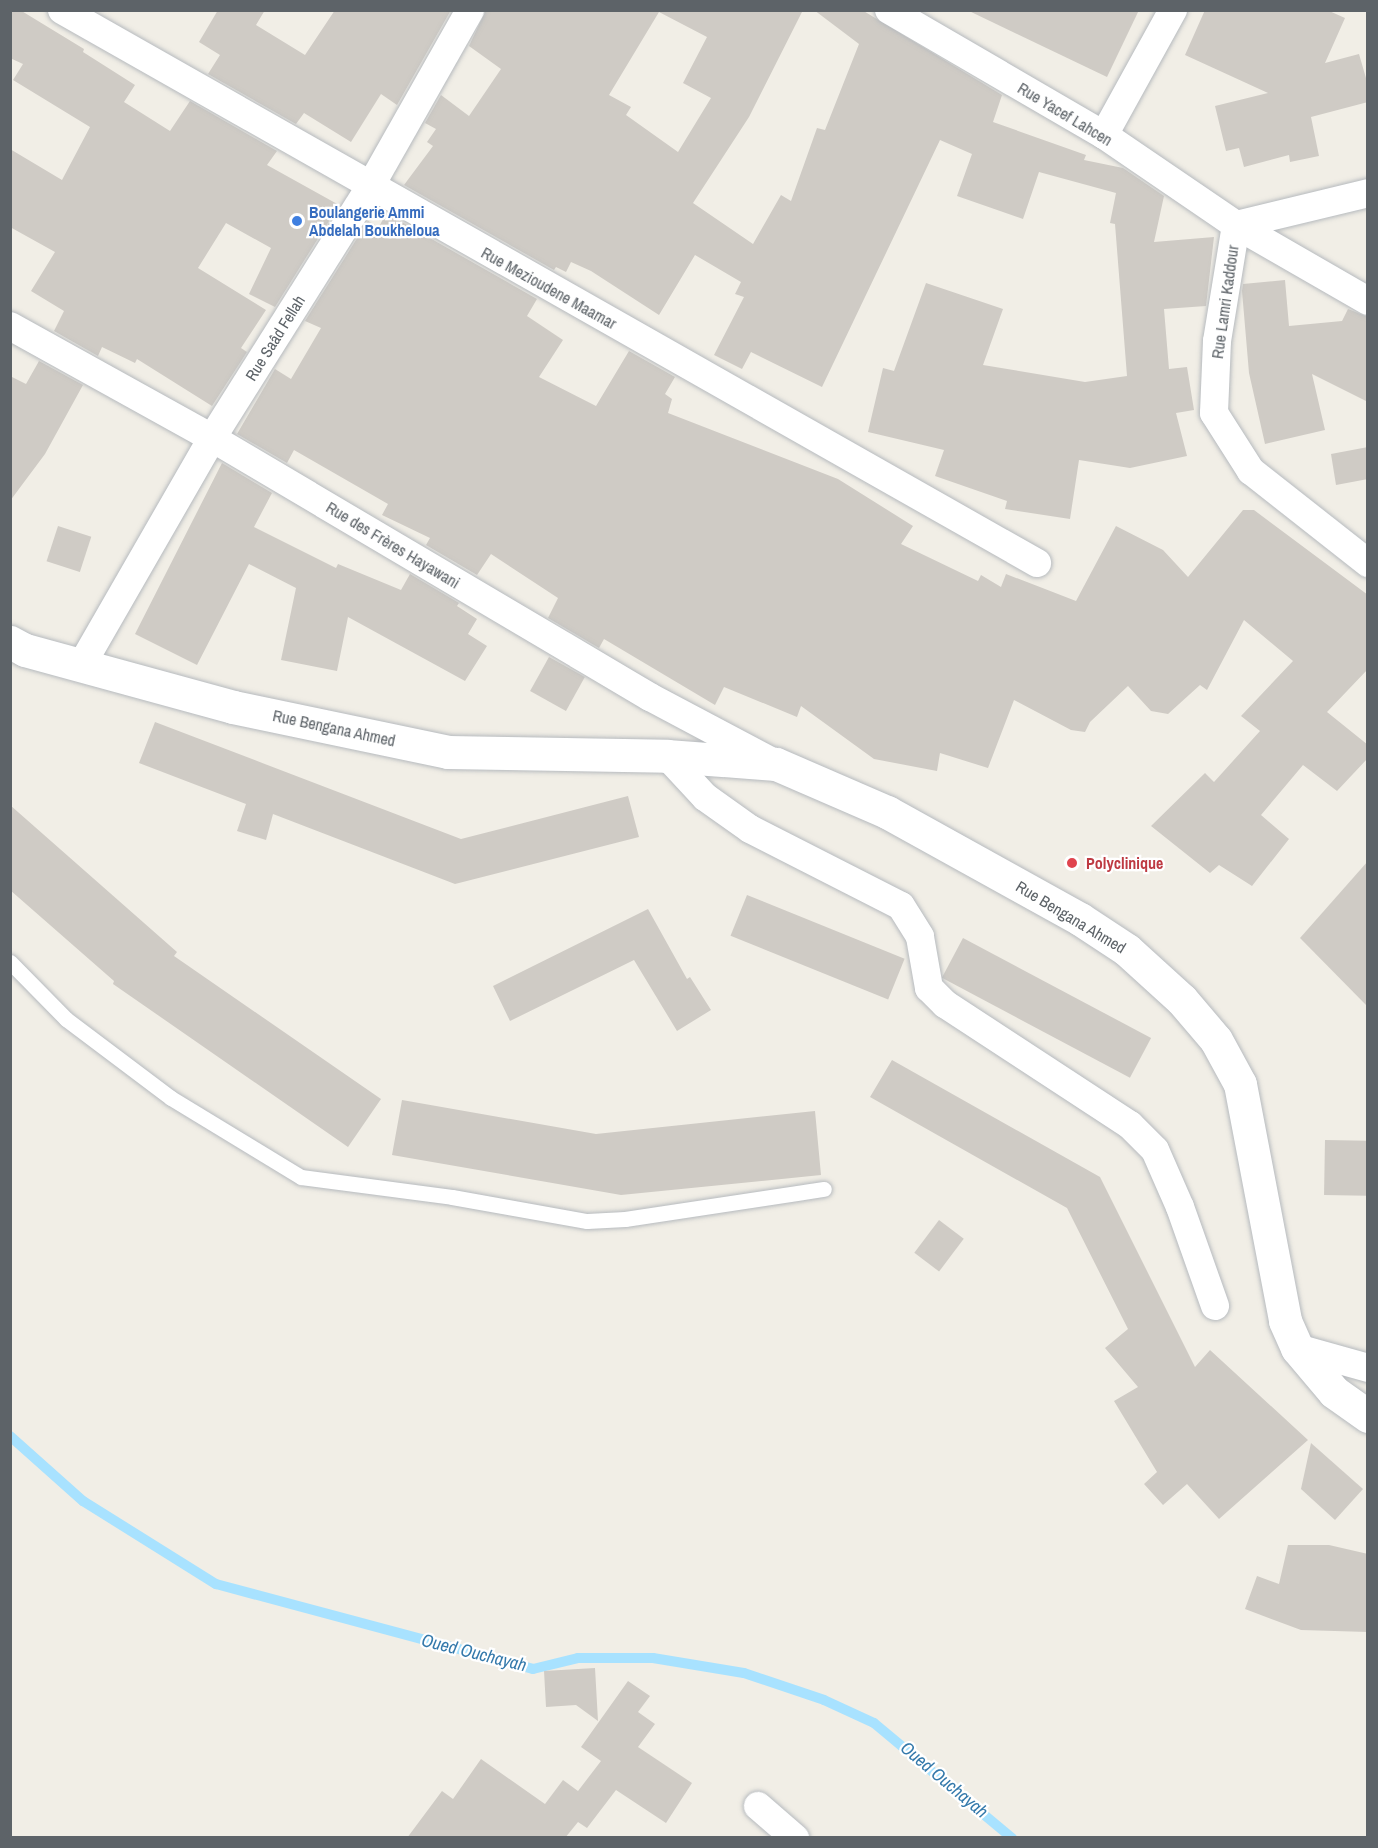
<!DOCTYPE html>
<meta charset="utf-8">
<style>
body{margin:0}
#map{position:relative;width:1378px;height:1848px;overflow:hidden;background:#f1eee6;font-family:"Archivo Narrow",sans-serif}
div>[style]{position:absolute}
.stream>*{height:10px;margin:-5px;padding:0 5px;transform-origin:5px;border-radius:5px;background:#a8e2ff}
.building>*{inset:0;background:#cfcbc5;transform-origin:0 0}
.roads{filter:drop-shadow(0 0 2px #b6babe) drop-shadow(0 0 2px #b6babe)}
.lane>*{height:15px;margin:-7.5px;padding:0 7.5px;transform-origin:7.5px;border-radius:7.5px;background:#fff}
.street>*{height:28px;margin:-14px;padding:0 14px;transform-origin:14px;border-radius:14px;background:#fff}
.secondary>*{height:33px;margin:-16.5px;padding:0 16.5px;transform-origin:16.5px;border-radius:16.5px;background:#fff}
.dots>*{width:16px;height:16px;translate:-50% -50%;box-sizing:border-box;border:3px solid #fff;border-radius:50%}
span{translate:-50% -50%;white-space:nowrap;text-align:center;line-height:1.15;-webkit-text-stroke:4.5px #fff;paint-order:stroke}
.street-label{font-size:16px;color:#5d6368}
.shop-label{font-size:16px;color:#366cbe;font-weight:700}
.left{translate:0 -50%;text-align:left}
.health-label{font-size:16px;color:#be3a42;font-weight:700}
.water-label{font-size:18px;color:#3479ab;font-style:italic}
.frame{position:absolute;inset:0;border:12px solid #5d6368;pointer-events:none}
</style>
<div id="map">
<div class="stream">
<i style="left:10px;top:1436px;width:98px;rotate:41.7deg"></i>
<i style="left:83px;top:1501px;width:157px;rotate:32deg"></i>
<i style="left:216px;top:1584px;width:328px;rotate:15deg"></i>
<i style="left:533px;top:1669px;width:46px;rotate:-13.7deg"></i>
<i style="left:578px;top:1658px;width:75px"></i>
<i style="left:653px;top:1658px;width:92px;rotate:9.4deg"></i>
<i style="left:744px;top:1673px;width:84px;rotate:18.6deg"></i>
<i style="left:824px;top:1700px;width:55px;rotate:24.7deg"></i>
<i style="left:874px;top:1723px;width:180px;rotate:39.8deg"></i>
</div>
<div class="building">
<i style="clip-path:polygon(10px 10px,20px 10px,84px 49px,83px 52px,135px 85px,124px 102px,170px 131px,190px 101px,277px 151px,267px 165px,339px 205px,275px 307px,249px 294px,271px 248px,226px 223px,198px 268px,266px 310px,241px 348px,247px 352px,212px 406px,137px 359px,135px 363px,102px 347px,98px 356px,54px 331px,64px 311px,31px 291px,55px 252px,10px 227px,10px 149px,62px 180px,90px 127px,13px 80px,23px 64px,10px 58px)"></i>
<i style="clip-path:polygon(218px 10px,265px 10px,256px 25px,305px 55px,335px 10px,451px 10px,397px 105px,381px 94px,351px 142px,304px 113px,296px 124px,208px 74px,220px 55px,199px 42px)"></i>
<i style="clip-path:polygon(evenodd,486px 10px,803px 10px,749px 117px,693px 203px,753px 244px,781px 195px,791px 201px,817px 128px,825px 130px,859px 44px,814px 10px,862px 10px,1002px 95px,993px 122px,1086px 155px,1084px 160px,1123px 168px,1164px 196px,1154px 242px,1214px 237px,1206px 306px,1164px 309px,1169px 369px,1187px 367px,1194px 410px,1176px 413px,1187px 456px,1130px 468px,1079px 460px,1070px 519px,1005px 509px,1007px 501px,935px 476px,944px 450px,868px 432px,883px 368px,894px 371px,926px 283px,1003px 309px,983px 365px,1085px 382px,1127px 376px,1115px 224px,1110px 223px,1116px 193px,1039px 172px,1023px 219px,957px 196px,972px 154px,940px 140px,822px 387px,751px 352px,742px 369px,714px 355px,744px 297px,735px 294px,741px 282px,695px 255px,659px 315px,591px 271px,571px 262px,566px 272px,556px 267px,554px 270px,404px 185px,433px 146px,427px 142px,436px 129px,425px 123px,441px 95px,469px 116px,501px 69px,469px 46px,486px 10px,659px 12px,707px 37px,683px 83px,711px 98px,678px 152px,626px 115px,631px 107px,609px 95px,659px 12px)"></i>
<i style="clip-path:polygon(967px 10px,1139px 10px,1107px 77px)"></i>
<i style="clip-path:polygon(1205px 10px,1327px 10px,1345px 18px,1325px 63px,1359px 54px,1368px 85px,1368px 102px,1311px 117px,1319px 156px,1290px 162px,1289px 155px,1244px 167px,1239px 148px,1226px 151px,1215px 106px,1268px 93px,1185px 55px)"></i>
<i style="clip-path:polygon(386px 213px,537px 299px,527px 316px,563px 340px,539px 377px,596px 406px,629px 351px,675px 377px,665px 394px,672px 399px,668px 413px,838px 479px,913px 526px,901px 544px,978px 581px,981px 575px,1001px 587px,1006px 574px,1076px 601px,1116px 526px,1163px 550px,1188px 577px,1243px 510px,1254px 510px,1368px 595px,1368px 669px,1327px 712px,1368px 745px,1368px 758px,1337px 791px,1303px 765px,1261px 815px,1289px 839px,1252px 886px,1219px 865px,1210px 873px,1151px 826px,1205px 773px,1214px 782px,1260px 731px,1241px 716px,1293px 661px,1244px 620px,1207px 690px,1200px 685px,1168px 714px,1151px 711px,1128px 686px,1090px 722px,1085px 732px,1071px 730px,1014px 700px,988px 768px,940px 753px,937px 771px,874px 759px,801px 706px,797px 717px,724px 687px,715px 705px,604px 639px,599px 648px,548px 618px,558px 598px,491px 554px,477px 575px,426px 545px,430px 538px,382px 515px,388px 504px,294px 450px,287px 463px,237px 434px,275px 369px,291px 379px,321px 328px,305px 321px,368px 221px,379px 227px)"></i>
<i style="clip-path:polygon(1285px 280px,1289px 326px,1342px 321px,1348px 309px,1368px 317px,1368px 402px,1312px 374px,1325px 430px,1265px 444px,1249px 373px,1242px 291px,1243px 284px)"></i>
<i style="clip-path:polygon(39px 361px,83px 385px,45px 454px,10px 501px,10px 376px,26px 384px)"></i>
<i style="clip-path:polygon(1368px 447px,1368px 479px,1336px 485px,1331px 454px)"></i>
<i style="clip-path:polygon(222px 463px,272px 493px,254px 527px,336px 568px,338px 564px,401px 590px,410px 574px,459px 603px,457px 606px,477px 619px,468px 634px,487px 646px,465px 681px,348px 617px,337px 671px,281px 660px,296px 588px,249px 564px,197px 665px,135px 634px)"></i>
<i style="left:58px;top:526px;width:35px;height:37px;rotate:18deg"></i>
<i style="left:549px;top:657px;width:41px;height:39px;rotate:29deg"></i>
<i style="clip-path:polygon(155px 722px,461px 839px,628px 796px,639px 837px,455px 884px,273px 814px,266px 840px,237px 831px,246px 804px,139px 763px)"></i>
<i style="clip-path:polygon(10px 805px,177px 952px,174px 956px,381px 1099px,348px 1147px,113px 984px,114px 981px,10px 890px)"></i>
<i style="clip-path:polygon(1368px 861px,1368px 1007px,1300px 938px)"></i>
<i style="left:747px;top:895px;width:170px;height:44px;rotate:22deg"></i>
<i style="clip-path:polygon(648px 909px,687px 979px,690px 977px,711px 1010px,677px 1031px,634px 960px,510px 1021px,493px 986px)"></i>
<i style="left:963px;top:938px;width:213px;height:45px;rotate:28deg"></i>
<i style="clip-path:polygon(892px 1060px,1100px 1177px,1195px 1367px,1210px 1350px,1308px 1440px,1219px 1519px,1187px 1484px,1163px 1505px,1144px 1484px,1157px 1472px,1114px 1401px,1138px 1387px,1105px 1348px,1128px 1329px,1067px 1208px,870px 1097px)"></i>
<i style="clip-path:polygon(402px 1100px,596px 1134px,815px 1111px,821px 1175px,621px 1195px,392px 1155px)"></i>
<i style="left:1325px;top:1140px;width:43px;height:55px;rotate:1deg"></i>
<i style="left:939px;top:1220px;width:31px;height:41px;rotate:37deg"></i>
<i style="clip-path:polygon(1311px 1443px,1363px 1489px,1335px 1520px,1301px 1489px)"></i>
<i style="clip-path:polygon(1288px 1545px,1329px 1545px,1368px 1554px,1368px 1632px,1301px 1630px,1245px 1609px,1257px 1576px,1279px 1584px)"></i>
<i style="clip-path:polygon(595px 1668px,598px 1721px,576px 1705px,546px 1707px,544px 1671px)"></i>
<i style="clip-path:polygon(628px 1681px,650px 1696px,638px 1712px,655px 1724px,638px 1747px,692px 1783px,666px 1823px,616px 1790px,587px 1828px,578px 1822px,565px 1838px,407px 1838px,442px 1791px,453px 1799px,481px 1759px,545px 1804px,563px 1780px,578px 1791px,601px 1761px,581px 1747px)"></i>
</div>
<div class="roads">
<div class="lane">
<i style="left:10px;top:962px;width:80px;rotate:45.5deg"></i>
<i style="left:66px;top:1019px;width:131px;rotate:37deg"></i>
<i style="left:171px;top:1098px;width:152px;rotate:31.3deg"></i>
<i style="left:301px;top:1177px;width:152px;rotate:7.5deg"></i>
<i style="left:452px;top:1197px;width:137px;rotate:10.1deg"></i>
<i style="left:587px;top:1221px;width:38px;rotate:-3deg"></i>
<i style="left:625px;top:1219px;width:201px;rotate:-8.6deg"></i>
</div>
<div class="street">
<i style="left:62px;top:10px;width:1121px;rotate:29.56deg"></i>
<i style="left:889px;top:10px;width:249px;rotate:30.2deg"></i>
<i style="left:1104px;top:135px;width:160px;rotate:34.3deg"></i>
<i style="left:1236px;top:225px;width:152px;rotate:29.9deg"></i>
<i style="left:1104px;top:135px;width:143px;rotate:-61.1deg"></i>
<i style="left:1236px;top:225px;width:118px;rotate:99.3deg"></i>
<i style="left:1217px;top:341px;width:72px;rotate:92.4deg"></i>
<i style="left:1214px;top:413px;width:69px;rotate:57.5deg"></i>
<i style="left:1251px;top:471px;width:149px;rotate:38.2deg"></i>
<i style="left:1236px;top:225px;width:136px;rotate:-13.6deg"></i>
<i style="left:10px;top:326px;width:231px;rotate:29deg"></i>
<i style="left:212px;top:438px;width:509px;rotate:30.6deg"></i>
<i style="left:650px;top:697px;width:140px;rotate:28deg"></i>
<i style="left:81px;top:666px;width:263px;rotate:-60.1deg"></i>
<i style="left:212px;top:438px;width:297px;rotate:-57.8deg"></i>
<i style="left:370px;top:187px;width:203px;rotate:-60.5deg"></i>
<i style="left:667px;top:756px;width:56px;rotate:47.2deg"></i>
<i style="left:705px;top:797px;width:55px;rotate:35.4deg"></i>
<i style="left:750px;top:829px;width:169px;rotate:27deg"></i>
<i style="left:901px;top:906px;width:36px;rotate:58deg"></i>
<i style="left:920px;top:937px;width:52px;rotate:80deg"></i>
<i style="left:929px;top:988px;width:23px;rotate:45deg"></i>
<i style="left:945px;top:1004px;width:221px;rotate:33.2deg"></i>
<i style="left:1130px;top:1125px;width:35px;rotate:45deg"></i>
<i style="left:1155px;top:1150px;width:62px;rotate:66.3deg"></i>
<i style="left:1180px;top:1207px;width:105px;rotate:70.5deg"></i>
<i style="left:1297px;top:1348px;width:74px;rotate:15.7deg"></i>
<i style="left:758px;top:1806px;width:49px;rotate:40.9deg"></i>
</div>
<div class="secondary">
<i style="left:10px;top:642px;width:17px;rotate:28deg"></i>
<i style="left:25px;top:650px;width:216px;rotate:15.3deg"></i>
<i style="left:233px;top:707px;width:220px;rotate:11.8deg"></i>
<i style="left:448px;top:752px;width:219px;rotate:1deg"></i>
<i style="left:667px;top:756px;width:109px;rotate:4.2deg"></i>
<i style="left:776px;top:764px;width:121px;rotate:23.4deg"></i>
<i style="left:887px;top:812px;width:221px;rotate:29deg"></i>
<i style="left:1080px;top:919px;width:56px;rotate:33.4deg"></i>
<i style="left:1127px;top:950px;width:74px;rotate:42.3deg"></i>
<i style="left:1182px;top:1000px;width:52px;rotate:49.6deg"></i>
<i style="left:1216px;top:1040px;width:50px;rotate:61.4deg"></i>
<i style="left:1240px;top:1084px;width:241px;rotate:79.2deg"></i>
<i style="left:1285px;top:1321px;width:30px;rotate:66deg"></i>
<i style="left:1297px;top:1348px;width:57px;rotate:49.9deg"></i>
<i style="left:1334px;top:1392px;width:42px;rotate:35.2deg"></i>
</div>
</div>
<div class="dots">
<i style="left:297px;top:221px;background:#3f7fe0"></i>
<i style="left:1072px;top:863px;background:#e0444e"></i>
</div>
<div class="street-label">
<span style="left:1065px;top:114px;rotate:31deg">Rue Yacef Lahcen</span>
<span style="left:549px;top:288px;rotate:29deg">Rue Mezioudene Maamar</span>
<span style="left:1225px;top:302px;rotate:-82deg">Rue Lamri Kaddour</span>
<span style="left:275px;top:338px;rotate:-58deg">Rue Saâd Fellah</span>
<span style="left:393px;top:545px;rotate:31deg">Rue des Frères Hayawani</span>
<span style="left:334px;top:728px;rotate:12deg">Rue Bengana Ahmed</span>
<span style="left:1071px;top:917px;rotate:31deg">Rue Bengana Ahmed</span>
</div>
<div class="shop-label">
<span class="left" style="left:309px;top:221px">Boulangerie Ammi<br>Abdelah Boukheloua</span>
</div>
<div class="health-label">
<span class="left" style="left:1086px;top:863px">Polyclinique</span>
</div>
<div class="water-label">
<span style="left:474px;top:1653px;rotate:14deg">Oued Ouchayah</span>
<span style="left:944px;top:1780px;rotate:40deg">Oued Ouchayah</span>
</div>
<div class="frame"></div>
</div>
